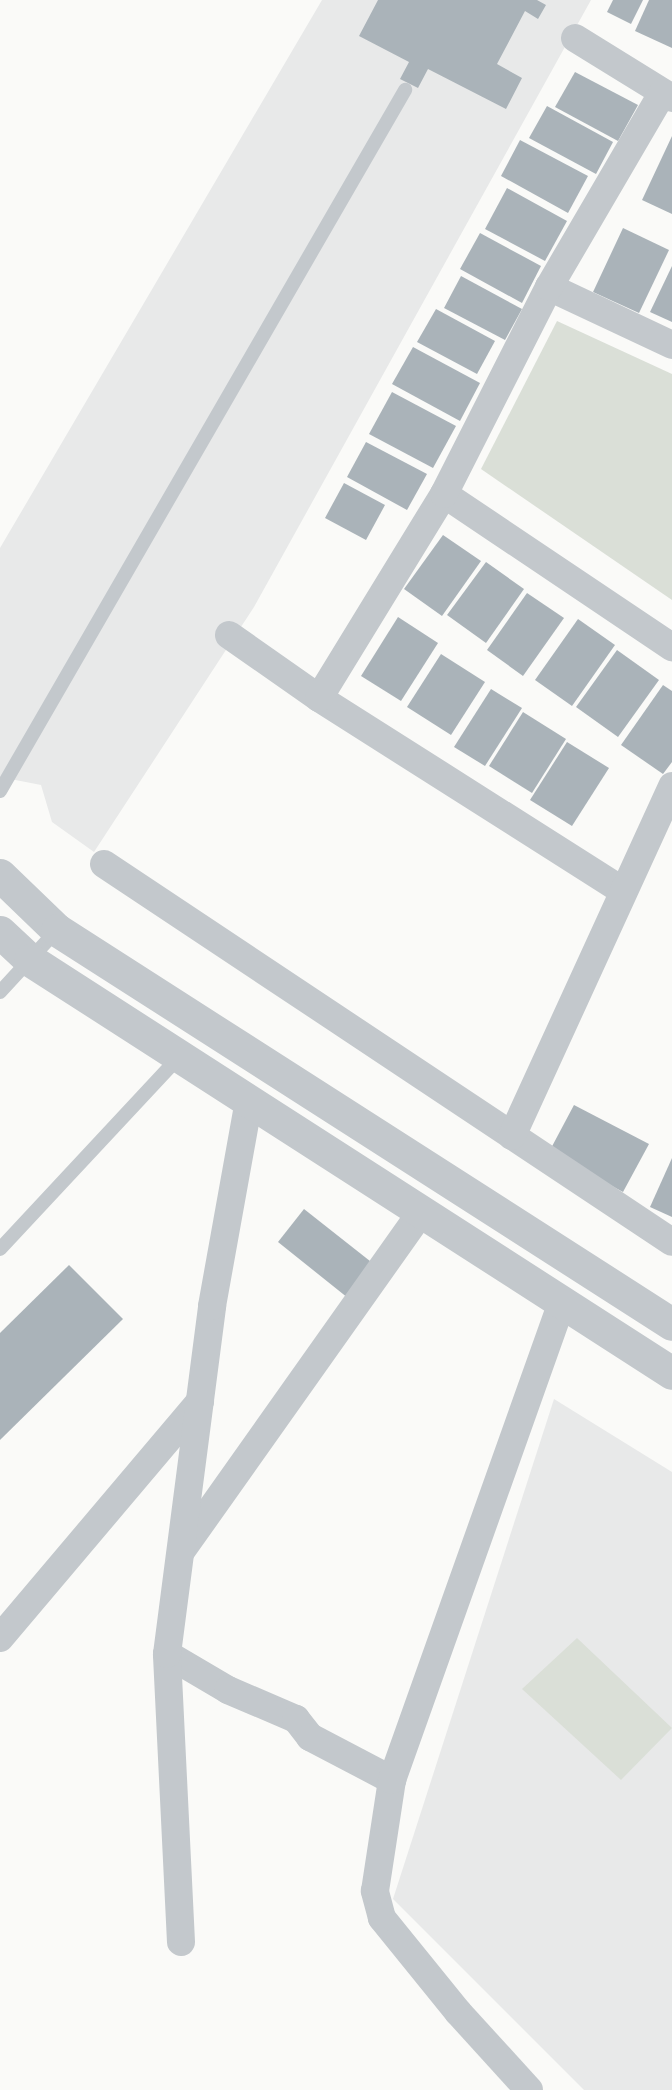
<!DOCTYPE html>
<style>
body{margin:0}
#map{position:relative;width:672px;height:2090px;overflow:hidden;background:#fafaf8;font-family:"Noto Sans",sans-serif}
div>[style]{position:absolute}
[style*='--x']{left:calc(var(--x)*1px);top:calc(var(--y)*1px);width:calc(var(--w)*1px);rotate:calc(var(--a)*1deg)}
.built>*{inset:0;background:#e8e9e9}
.green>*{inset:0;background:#dadfd7}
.building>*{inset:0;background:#aab3b9}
.service>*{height:14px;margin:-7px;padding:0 7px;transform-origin:7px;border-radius:7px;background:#c3c8cc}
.minor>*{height:28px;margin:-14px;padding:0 14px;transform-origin:14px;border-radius:14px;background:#c3c8cc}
.tertiary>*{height:33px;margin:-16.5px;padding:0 16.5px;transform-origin:16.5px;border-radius:16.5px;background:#c3c8cc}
span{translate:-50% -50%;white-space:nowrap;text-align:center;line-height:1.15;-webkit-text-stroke:6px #fff;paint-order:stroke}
</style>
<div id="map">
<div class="built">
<i style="clip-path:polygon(322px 0,591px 0,254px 607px,94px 852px,52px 822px,41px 785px,0 777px,0 548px)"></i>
<i style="clip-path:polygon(554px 1399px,672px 1472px,672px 2090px,584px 2090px,393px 1899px)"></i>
</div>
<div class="green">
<i style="clip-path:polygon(557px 321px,672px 374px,672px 600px,481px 469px)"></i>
<i style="clip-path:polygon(577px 1638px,672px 1728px,621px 1780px,522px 1689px)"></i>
</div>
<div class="building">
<i style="clip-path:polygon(378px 0,537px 0,546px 5px,538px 19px,525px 11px,497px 64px,522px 78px,506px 109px,428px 69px,418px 88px,400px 79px,409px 62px,359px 36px)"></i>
<i style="clip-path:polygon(613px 0,643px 0,631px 24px,607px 12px)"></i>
<i style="clip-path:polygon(649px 0,672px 0,672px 48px,635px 31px)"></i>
<i style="clip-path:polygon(575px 72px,638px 105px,618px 141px,555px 107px)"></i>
<i style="clip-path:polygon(547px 106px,613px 142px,596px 174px,529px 138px)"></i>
<i style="clip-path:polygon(672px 136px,672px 214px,642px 200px)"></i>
<i style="clip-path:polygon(520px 140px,588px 176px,568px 213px,501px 176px)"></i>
<i style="clip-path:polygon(507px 188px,567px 221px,545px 261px,485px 229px)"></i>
<i style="clip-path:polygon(623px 228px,669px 250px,639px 313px,593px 292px)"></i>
<i style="clip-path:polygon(480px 233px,541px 266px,522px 303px,460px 269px)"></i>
<i style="clip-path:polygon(672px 266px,672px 322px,650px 312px)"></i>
<i style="clip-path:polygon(461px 276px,522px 309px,505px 340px,444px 308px)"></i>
<i style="clip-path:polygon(436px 309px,495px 341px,477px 374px,417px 342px)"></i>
<i style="clip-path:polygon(413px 347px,480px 383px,460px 421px,392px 384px)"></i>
<i style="clip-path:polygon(392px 392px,456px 426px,433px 468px,369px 434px)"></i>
<i style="clip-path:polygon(366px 442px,427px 474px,407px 510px,347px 477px)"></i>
<i style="clip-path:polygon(344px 483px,385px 505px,366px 540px,325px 518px)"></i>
<i style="clip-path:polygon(443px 535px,481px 561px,442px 616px,404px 589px)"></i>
<i style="clip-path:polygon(486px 562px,524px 589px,486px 643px,447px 615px)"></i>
<i style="clip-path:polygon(527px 593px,564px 618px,523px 676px,487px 650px)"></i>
<i style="clip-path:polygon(398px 617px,438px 643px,401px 701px,361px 676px)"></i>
<i style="clip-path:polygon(578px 619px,615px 645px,572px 706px,535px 680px)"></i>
<i style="clip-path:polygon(617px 650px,659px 680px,618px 737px,576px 707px)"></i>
<i style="clip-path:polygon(441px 654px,485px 682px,451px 735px,407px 707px)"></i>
<i style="clip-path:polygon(663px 685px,672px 691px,672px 762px,663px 774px,621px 745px)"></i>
<i style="clip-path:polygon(491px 689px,522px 708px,485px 766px,454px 747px)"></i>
<i style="clip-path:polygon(523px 712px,566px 739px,532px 793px,489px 766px)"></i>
<i style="clip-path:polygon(567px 742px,609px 768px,572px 826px,530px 800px)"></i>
<i style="clip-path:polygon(574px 1105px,649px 1144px,623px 1192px,549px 1152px)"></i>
<i style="clip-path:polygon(672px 1158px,672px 1217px,650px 1207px)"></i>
<i style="clip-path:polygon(304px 1209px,375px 1265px,348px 1298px,278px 1242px)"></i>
<i style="clip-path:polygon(69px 1265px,123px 1319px,0 1440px,0 1333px)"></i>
</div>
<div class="service">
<i style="--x:0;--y:791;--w:810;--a:-59.98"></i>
<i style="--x:0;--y:992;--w:84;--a:-47.4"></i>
<i style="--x:0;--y:1249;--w:262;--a:-47"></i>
</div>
<div class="minor">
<i style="--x:575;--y:38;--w:114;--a:31.7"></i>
<i style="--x:549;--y:287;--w:136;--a:25.2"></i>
<i style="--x:444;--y:494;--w:275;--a:33.9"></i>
<i style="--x:229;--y:635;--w:110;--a:35"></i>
<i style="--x:319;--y:698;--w:358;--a:32.4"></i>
<i style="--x:319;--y:698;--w:239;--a:-58.5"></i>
<i style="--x:444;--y:494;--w:232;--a:-63.1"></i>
<i style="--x:549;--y:287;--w:224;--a:-59.7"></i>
<i style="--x:104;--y:864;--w:682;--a:33.64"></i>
<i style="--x:512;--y:1136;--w:385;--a:-65.4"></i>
<i style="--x:182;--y:1550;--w:414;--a:-54.7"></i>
<i style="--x:0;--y:1638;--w:310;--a:-49.8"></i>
<i style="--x:167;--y:1654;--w:71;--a:30.5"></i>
<i style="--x:228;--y:1690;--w:74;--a:23.1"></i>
<i style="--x:296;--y:1719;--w:23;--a:52"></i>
<i style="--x:310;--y:1737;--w:93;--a:27.7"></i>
<i style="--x:181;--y:1942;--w:288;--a:-92.8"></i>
<i style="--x:167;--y:1654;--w:351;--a:-82.6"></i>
<i style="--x:212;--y:1306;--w:208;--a:-79.8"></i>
<i style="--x:529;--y:2090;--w:105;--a:-132.3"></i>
<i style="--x:458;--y:2012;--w:121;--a:-129"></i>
<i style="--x:382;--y:1918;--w:28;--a:-105"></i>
<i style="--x:375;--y:1891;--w:112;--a:-81.3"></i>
<i style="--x:392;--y:1780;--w:507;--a:-70.42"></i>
</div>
<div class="tertiary">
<i style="--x:0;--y:875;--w:79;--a:44"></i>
<i style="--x:57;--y:930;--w:730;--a:32.65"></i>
<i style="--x:0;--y:932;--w:41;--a:43"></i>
<i style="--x:30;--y:960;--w:763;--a:32.75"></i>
</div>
</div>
